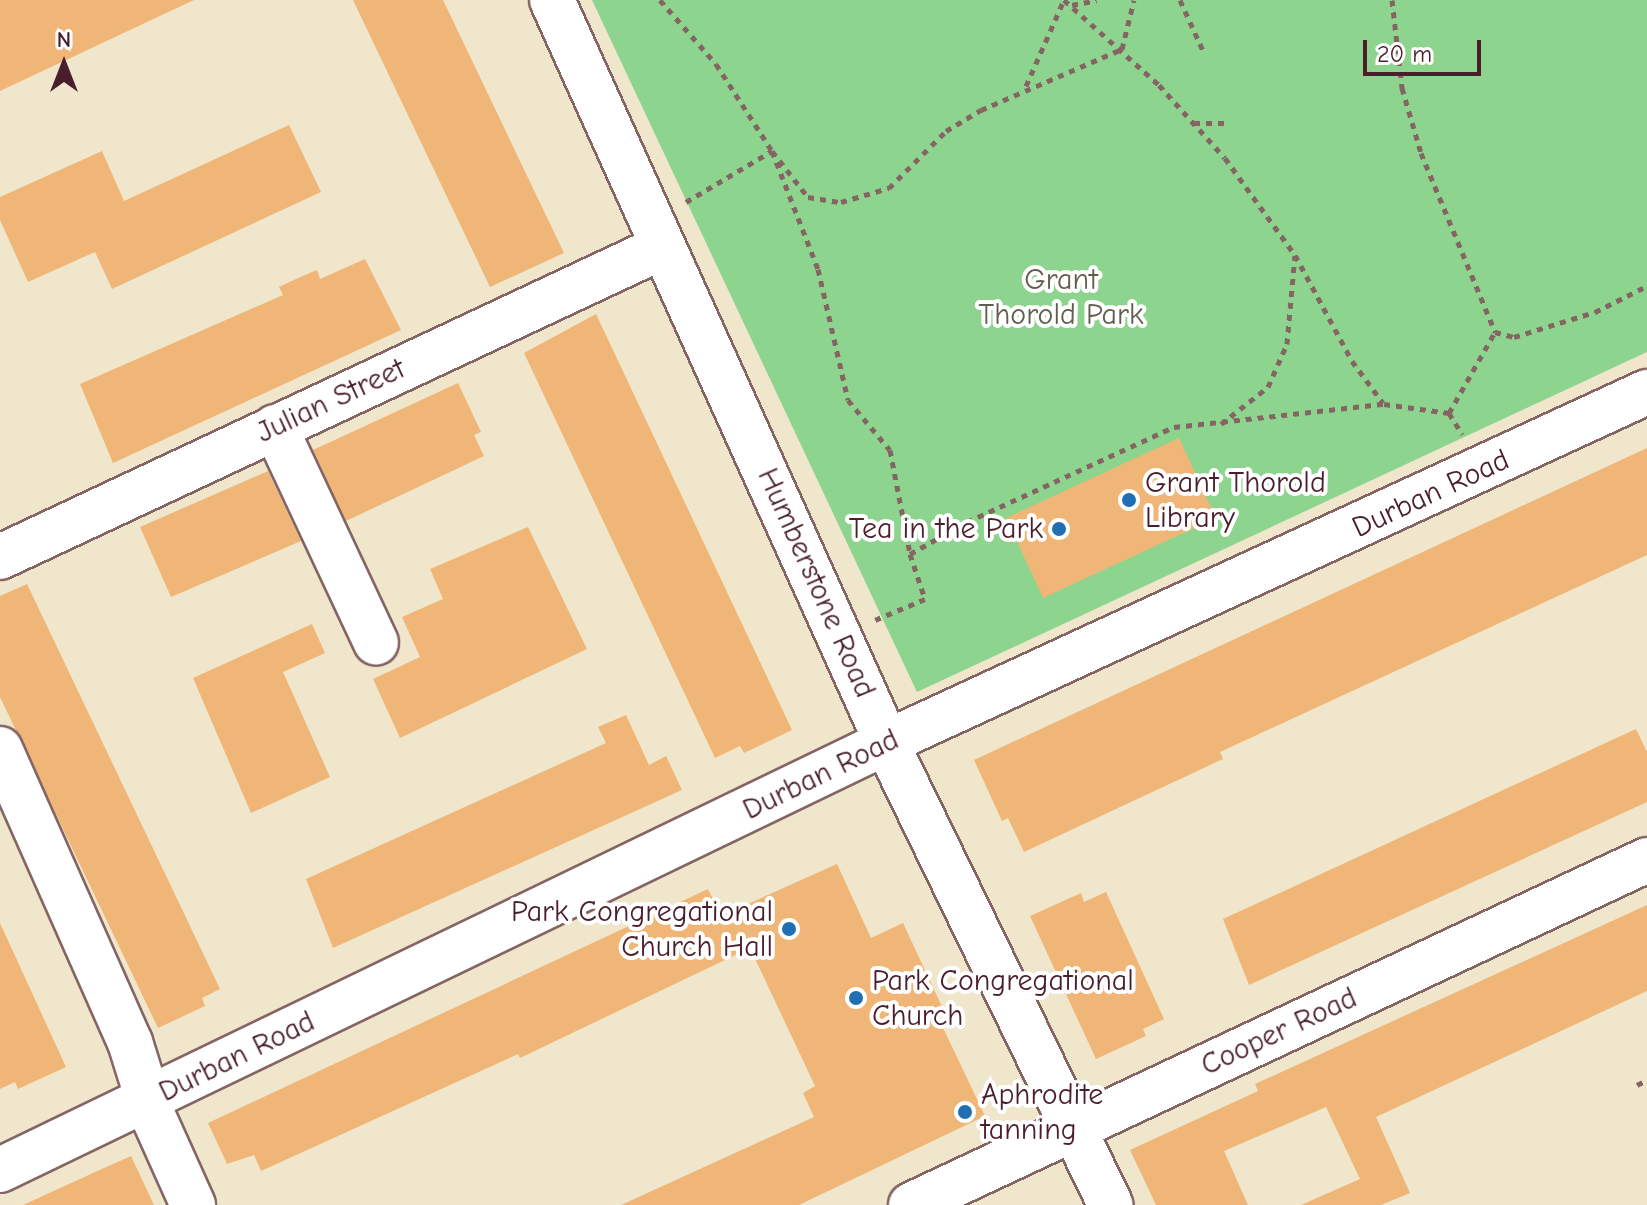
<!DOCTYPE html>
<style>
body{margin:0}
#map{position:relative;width:1647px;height:1205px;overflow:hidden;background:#f0e6cc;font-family:"Comic Neue",sans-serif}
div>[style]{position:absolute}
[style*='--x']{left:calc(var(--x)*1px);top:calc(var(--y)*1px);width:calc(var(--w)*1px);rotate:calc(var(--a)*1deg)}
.green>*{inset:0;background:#8dd48e}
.building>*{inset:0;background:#f0b677}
.path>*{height:5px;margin-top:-2.5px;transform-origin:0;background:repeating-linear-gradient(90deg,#846563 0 6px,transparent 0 12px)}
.roads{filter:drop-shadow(2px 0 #846563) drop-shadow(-2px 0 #846563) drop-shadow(0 2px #846563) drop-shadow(0 -2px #846563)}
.minor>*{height:44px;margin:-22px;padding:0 22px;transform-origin:22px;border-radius:22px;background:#fff}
.dots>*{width:22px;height:22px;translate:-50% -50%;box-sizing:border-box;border:4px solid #fff;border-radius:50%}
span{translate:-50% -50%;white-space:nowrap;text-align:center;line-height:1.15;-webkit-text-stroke:8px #fff;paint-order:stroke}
.park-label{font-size:30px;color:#615e4e}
.street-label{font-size:30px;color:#4a1f2b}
.poi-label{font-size:30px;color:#4a1f2b}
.left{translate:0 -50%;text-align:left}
.right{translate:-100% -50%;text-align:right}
.north{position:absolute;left:24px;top:24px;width:80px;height:80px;-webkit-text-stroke:6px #fff;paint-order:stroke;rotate:0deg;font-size:22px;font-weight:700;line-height:32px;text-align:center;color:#4a1f2b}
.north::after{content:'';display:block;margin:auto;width:28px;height:36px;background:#4a1f2b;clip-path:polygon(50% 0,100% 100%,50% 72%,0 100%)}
.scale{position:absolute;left:1363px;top:40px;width:118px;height:36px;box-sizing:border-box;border:4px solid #4a1f2b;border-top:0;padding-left:10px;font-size:24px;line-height:28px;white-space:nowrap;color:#4a1f2b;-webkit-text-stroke:6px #fff;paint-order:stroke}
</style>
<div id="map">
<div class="green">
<i style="clip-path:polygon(592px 0,1647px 0,1647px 352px,917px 692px)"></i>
</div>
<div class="building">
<i style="clip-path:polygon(0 0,194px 0,0 91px)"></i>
<i style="clip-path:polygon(353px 0,443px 0,564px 253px,490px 287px)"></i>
<i style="clip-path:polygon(289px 125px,321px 192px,112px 289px,95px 252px,28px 282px,0 220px,0 197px,102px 151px,124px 201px)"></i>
<i style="clip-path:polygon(365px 259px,401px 330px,113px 463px,80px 384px,283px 295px,279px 287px,298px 278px,317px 270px,320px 279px)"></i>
<i style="clip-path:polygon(596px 314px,792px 730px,744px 753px,740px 746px,715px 758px,524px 353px)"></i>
<i style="clip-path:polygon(458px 383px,481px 432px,474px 435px,484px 456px,346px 521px,313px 450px)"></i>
<i style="clip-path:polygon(1179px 438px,1216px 518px,1043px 598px,1006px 518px)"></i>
<i style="clip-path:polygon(1647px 448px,1647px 555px,1220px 752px,1223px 759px,1024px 852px,1008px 818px,1002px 821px,974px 760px)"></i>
<i style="clip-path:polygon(268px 471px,301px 541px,171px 597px,140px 527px)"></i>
<i style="clip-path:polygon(528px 527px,587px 649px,400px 738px,373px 679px,420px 657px,402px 617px,443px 599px,430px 569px)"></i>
<i style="clip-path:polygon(27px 584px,220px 989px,202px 998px,205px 1006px,158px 1028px,0 697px,0 596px)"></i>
<i style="clip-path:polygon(312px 624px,325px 653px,283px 672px,330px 777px,251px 813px,193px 678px)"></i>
<i style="clip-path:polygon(626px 715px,649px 765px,666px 756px,682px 790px,333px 948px,306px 879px,606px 743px,598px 727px)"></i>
<i style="clip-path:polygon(1636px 729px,1647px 752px,1647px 802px,1249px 985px,1223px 919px)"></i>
<i style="clip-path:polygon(837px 864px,871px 938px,903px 923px,944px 1011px,937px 1015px,985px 1116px,799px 1205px,621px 1205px,814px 1117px,803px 1093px,815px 1086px,750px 948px,520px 1058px,518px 1054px,261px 1171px,254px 1155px,227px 1164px,208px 1123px,708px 889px,721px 916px)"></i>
<i style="clip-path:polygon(1106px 892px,1164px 1019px,1143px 1029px,1146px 1036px,1096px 1059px,1030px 916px,1081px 893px,1084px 902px)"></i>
<i style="clip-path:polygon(1647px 905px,1647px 991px,1376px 1117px,1410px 1193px,1381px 1205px,1301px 1205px,1360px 1179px,1326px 1107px,1224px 1151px,1248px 1205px,1156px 1205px,1130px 1150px,1258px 1091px,1255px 1084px)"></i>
<i style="clip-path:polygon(0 923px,66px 1067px,18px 1089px,15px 1082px,0 1089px)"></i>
<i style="clip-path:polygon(131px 1156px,154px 1205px,23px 1205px,104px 1168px)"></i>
</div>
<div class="path">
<i style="--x:660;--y:0;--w:85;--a:48.8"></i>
<i style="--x:716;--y:64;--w:103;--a:57.2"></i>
<i style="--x:772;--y:151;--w:127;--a:68.7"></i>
<i style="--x:818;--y:269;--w:134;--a:77.1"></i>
<i style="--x:848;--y:400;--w:65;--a:50"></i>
<i style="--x:890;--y:450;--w:106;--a:79.1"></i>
<i style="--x:910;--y:554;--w:47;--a:71.6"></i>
<i style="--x:925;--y:599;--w:54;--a:157.2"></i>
<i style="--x:1064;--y:0;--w:127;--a:41.8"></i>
<i style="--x:1159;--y:85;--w:98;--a:47.9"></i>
<i style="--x:1225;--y:158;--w:120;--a:54.2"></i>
<i style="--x:1295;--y:255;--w:120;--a:61.7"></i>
<i style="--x:1352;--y:361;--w:52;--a:53.6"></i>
<i style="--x:1180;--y:0;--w:58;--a:65.6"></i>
<i style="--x:1392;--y:0;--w:89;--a:83.5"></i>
<i style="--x:1402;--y:88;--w:68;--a:73.7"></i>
<i style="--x:1421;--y:153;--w:194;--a:67.5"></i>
<i style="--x:1495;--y:332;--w:20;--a:15"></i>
<i style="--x:1514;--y:337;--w:85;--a:-17.2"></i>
<i style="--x:1595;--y:312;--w:58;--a:-26.6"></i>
<i style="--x:1072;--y:5;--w:25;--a:-11"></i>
<i style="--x:1026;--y:86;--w:94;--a:-66.2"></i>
<i style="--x:1194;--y:123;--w:30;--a:0"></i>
<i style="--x:686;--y:202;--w:100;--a:-30.7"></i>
<i style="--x:772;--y:151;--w:58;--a:52"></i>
<i style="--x:808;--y:197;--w:33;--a:9"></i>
<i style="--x:841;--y:202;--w:50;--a:-16.3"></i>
<i style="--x:889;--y:188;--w:81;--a:-45"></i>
<i style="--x:946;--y:131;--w:41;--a:-31"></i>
<i style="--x:981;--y:110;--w:154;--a:-23.4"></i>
<i style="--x:1122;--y:49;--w:50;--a:-76.2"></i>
<i style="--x:1449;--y:413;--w:93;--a:-60.4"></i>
<i style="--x:1221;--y:424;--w:60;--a:-38.2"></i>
<i style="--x:1268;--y:387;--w:47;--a:-66.2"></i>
<i style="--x:1287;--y:344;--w:89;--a:-84.9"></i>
<i style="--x:910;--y:554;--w:65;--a:-29.3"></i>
<i style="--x:967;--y:522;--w:228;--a:-24.7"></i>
<i style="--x:1174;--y:427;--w:211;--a:-6.3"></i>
<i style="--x:1384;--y:404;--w:66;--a:7.9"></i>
<i style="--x:1449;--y:413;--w:25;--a:58"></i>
<i style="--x:1637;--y:1085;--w:11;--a:-27"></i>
</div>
<div class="roads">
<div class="minor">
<i style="--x:552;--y:0;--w:839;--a:65.73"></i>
<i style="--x:897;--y:765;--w:489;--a:64.1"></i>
<i style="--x:275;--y:427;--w:238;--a:64.9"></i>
<i style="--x:0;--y:557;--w:731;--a:-25.09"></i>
<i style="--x:0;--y:749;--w:321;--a:66.1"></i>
<i style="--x:130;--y:1042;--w:77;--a:72.7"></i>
<i style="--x:153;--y:1116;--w:98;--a:65.8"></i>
<i style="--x:0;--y:1170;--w:985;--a:-25.76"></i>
<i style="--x:887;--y:742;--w:837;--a:-24.73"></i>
<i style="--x:911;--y:1205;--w:813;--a:-25.11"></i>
</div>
</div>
<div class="dots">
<i style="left:1129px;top:500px;background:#1f6fb2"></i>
<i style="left:1059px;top:529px;background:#1f6fb2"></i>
<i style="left:789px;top:929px;background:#1f6fb2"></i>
<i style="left:856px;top:998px;background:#1f6fb2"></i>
<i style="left:965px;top:1112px;background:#1f6fb2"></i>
</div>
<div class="park-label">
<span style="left:1061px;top:297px">Grant<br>Thorold Park</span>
</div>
<div class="street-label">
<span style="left:331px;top:401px;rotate:-25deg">Julian Street</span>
<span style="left:1431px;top:494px;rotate:-25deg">Durban Road</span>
<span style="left:816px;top:583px;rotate:66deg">Humberstone Road</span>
<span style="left:821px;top:775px;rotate:-26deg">Durban Road</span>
<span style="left:1279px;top:1032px;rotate:-25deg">Cooper Road</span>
<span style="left:237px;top:1057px;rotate:-26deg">Durban Road</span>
</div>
<div class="poi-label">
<span class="left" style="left:1145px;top:500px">Grant Thorold<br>Library</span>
<span class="right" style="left:1043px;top:529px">Tea in the Park</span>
<span class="right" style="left:773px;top:929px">Park Congregational<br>Church Hall</span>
<span class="left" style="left:872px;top:998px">Park Congregational<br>Church</span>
<span class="left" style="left:981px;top:1112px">Aphrodite<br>tanning</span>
</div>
<div class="north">N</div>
<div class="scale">20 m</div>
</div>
